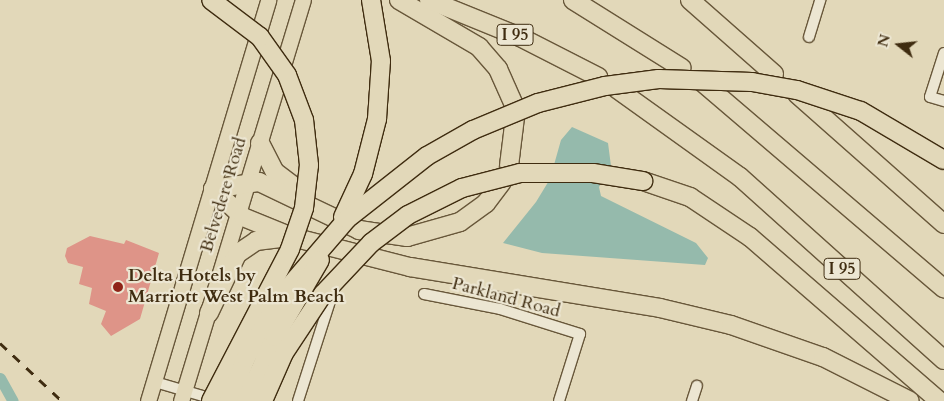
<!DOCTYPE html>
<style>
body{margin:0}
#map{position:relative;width:944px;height:401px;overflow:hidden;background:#e2d8b9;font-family:Cardo,serif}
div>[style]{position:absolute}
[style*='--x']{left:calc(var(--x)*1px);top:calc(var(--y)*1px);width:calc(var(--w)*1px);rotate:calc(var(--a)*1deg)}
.water>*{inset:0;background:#95baac}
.canal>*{height:11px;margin:-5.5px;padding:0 5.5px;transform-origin:5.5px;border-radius:5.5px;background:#95baac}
.building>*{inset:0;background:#de9488}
.roads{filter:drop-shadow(1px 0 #68573a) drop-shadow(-1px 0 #68573a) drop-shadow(0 1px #68573a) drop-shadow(0 -1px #68573a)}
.minor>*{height:10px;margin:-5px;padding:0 5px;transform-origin:5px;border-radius:5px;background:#ece6d2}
.primary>*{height:15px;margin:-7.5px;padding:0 7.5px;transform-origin:7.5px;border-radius:7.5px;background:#e2d8b9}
.motorway>*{height:18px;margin:-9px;padding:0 9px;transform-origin:9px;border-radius:9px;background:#e2d8b9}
.rail>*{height:3px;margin-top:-1.5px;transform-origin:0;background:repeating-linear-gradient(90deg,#3f2c10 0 9px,transparent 0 18px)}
.bridges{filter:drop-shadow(1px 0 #3f2c10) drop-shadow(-1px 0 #3f2c10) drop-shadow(0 1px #3f2c10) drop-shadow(0 -1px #3f2c10)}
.motorway-bridge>*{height:18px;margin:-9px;padding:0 9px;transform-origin:9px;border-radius:9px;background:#e2d8b9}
.dots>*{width:14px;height:14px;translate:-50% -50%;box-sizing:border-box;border:2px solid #ece6d2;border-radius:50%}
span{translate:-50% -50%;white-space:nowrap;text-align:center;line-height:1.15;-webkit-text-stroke:4.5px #ece6d2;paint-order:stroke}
.shield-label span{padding:1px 4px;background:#ece6d2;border:1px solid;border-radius:4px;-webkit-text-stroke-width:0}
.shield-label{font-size:16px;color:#3f2c10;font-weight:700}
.street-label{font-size:18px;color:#3f2c10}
.poi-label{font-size:18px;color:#3f2c10;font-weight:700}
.left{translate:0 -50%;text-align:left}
.north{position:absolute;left:874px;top:20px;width:50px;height:50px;-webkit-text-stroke:4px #ece6d2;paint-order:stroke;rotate:286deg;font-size:14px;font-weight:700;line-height:20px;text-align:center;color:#3f2c10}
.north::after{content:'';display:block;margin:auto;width:18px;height:22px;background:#3f2c10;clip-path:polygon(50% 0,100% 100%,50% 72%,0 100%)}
</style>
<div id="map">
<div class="water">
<i style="clip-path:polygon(572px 127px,608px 143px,611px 166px,599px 187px,601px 196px,696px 243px,708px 258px,705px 265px,542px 253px,503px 243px,536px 202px,550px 179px,561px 140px)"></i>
</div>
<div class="canal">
<i style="--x:0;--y:378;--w:26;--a:61"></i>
</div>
<div class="building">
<i style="clip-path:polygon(90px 236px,124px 244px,126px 240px,159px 253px,140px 319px,111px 336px,101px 324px,106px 311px,89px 304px,92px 288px,79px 284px,83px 267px,68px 263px,65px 256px,67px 248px)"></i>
</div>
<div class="roads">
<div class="minor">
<i style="--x:809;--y:37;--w:39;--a:-73"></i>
<i style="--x:944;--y:53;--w:46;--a:107.7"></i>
<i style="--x:930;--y:97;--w:15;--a:16"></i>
<i style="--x:424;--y:294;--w:77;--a:11.2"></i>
<i style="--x:500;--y:309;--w:84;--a:17.4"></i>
<i style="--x:580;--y:334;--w:70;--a:107.4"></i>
<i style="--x:155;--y:382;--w:64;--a:16.4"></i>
<i style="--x:298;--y:401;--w:121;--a:-72.2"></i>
<i style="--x:692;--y:401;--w:16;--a:-72"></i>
</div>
<div class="primary">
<i style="--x:148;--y:401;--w:419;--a:-73.3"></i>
<i style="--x:181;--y:401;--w:419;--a:-73.1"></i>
</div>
<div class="motorway">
<i style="--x:399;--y:0;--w:93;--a:30.4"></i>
<i style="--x:479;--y:47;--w:29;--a:49"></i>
<i style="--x:498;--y:69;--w:36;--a:66"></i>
<i style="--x:429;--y:0;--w:98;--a:22.1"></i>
<i style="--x:520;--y:37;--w:88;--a:27.1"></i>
<i style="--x:573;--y:0;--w:128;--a:32"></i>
<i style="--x:690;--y:0;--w:112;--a:41.4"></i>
<i style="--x:702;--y:82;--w:318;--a:40.5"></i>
<i style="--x:617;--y:89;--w:151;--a:35.6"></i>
<i style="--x:740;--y:177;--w:274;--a:41.9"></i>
<i style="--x:797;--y:94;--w:196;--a:41.5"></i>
<i style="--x:260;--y:143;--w:33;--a:63"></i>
<i style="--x:275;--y:172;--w:31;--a:37"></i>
<i style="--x:509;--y:166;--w:49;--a:-83"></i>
<i style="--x:643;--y:181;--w:50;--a:18.8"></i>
<i style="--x:690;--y:197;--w:72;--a:33.7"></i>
<i style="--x:750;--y:237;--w:250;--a:40.9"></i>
<i style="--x:213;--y:189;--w:41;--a:43"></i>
<i style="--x:243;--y:217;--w:53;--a:22.2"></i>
<i style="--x:292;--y:237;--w:122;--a:14.3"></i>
<i style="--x:410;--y:267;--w:253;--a:9.3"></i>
<i style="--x:660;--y:308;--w:73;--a:13.5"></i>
<i style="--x:731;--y:325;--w:97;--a:19.2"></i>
<i style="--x:823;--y:357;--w:97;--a:26.8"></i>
<i style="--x:213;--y:189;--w:47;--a:-8.7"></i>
<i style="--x:259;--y:182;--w:111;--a:25.6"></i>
<i style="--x:359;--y:230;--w:49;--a:8.3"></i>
<i style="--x:407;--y:237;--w:55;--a:-15.8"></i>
<i style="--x:460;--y:222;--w:32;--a:-36"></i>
<i style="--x:486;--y:203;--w:26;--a:-53"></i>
<i style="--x:209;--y:313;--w:65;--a:-64.6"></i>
<i style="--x:237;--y:254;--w:23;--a:-34"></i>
<i style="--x:256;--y:241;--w:31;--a:-7"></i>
</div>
</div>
<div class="rail">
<i style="--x:0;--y:343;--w:85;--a:43.1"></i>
</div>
<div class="bridges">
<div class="motorway-bridge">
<i style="--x:343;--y:217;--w:47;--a:-65.1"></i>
<i style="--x:363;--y:174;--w:57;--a:-75.7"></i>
<i style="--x:377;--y:119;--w:58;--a:-86.1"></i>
<i style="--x:381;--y:61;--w:62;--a:-99.3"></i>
<i style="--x:211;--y:401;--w:171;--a:-62.5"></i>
<i style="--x:290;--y:249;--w:43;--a:-71.1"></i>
<i style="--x:304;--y:208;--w:43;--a:-83.4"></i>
<i style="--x:309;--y:165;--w:45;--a:-96.3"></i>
<i style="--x:304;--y:120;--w:48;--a:-110.7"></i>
<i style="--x:287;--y:75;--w:47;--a:-125.4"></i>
<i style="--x:260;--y:37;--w:61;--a:-142.9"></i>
<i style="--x:229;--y:401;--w:46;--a:-68.4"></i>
<i style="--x:246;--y:358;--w:71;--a:-60.6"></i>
<i style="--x:281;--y:296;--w:101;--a:-49.4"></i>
<i style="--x:347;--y:219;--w:102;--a:-38.2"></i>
<i style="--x:427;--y:156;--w:53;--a:-29.5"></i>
<i style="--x:473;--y:130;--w:70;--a:-22.6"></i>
<i style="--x:538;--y:103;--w:69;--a:-14.2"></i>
<i style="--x:605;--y:86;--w:54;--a:-7.4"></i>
<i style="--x:659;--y:79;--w:93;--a:1.8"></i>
<i style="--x:752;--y:82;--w:46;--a:10.1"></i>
<i style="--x:797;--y:90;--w:67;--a:18.2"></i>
<i style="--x:861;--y:111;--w:96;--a:30.6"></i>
<i style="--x:246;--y:401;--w:70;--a:-65.6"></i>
<i style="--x:275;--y:337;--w:89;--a:-59.7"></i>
<i style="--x:263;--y:401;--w:52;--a:-66.4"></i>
<i style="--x:284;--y:353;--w:71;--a:-56.5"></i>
<i style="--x:323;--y:294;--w:70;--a:-46.7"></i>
<i style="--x:371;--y:243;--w:46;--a:-37.1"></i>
<i style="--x:408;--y:215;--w:60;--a:-26.6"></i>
<i style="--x:462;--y:188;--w:60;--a:-14.5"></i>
<i style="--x:520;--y:173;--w:73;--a:0"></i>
<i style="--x:593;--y:173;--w:51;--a:9.1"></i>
</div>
</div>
<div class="dots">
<i style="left:118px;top:287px;background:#8f2418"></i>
</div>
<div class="shield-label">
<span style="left:515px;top:35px">I 95</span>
<span style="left:842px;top:269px">I 95</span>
</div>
<div class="street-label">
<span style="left:224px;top:195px;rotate:-73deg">Belvedere Road</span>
<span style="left:506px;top:298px;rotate:15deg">Parkland Road</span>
</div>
<div class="poi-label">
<span class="left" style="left:128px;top:287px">Delta Hotels by<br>Marriott West Palm Beach</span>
</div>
<div class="north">N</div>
</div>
